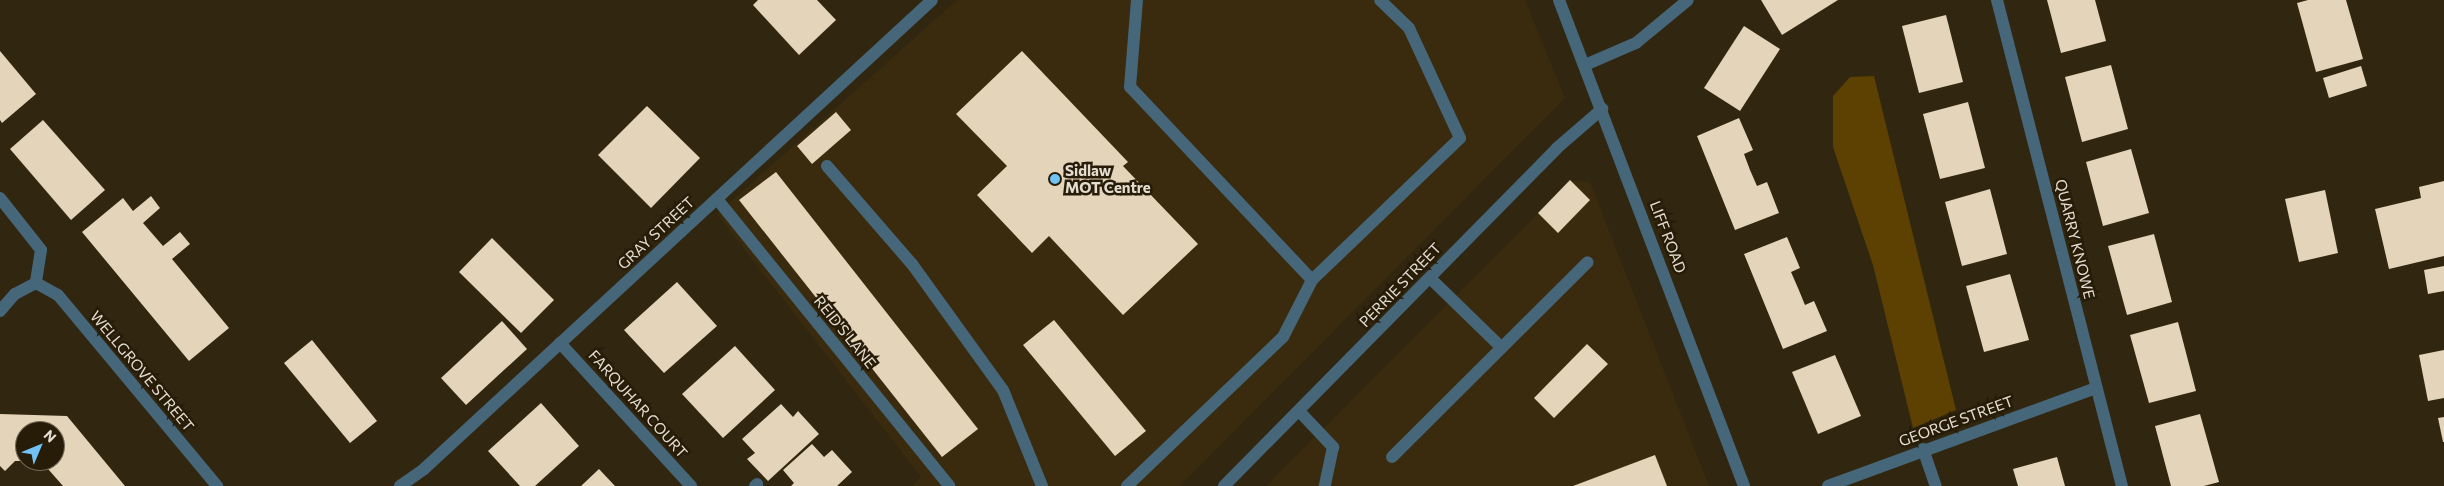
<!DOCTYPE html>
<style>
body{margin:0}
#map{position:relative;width:2444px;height:486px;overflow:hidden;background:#312610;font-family:Commissioner,sans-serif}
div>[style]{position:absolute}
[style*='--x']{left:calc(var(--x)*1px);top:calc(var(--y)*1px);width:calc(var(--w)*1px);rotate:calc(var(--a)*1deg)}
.built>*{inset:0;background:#3a2b0e}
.green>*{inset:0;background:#5d4102}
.building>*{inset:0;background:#e3d4ba}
.service>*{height:12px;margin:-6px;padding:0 6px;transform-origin:6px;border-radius:6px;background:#46667a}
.minor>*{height:12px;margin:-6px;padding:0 6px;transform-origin:6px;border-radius:6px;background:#46667a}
.tertiary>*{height:12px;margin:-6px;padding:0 6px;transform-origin:6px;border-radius:6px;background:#46667a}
.dots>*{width:14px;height:14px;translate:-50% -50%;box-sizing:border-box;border:2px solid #271c07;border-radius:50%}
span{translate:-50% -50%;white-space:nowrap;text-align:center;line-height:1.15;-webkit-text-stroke:5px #271c07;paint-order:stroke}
.poi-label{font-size:15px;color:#e5ddd1;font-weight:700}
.left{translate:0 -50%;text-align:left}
.street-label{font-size:15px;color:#e5ddd1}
.north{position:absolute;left:15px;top:421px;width:50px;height:50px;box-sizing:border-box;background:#271c07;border:1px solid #736958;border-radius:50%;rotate:45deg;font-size:14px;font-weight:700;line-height:20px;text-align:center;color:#e5ddd1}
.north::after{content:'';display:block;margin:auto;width:18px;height:22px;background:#70c1f4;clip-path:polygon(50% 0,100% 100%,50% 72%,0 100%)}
</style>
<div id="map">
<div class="built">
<i style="clip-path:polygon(957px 0,1525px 0,1565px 98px,1180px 486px,912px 486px,921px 477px,717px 214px)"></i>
<i style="clip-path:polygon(1570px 181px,1590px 182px,1709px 486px,1266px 486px)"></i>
</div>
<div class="green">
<i style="clip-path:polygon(1874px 76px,1956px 410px,1913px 428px,1873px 265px,1833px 147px,1833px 96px,1850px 77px)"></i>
</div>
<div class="building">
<i style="clip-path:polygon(758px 0,817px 0,836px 20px,799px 55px,753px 5px)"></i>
<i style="clip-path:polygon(1761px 0,1838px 0,1782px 35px)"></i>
<i style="clip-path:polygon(2047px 0,2095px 0,2106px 41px,2061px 53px)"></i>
<i style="clip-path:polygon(2308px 0,2346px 0,2363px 59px,2316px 72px,2297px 3px)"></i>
<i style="clip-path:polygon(1946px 15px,1963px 82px,1919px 93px,1902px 26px)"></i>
<i style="clip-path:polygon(1744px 26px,1780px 49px,1740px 111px,1704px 88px)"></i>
<i style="clip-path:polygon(0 51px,36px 94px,2px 123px,0 120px)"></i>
<i style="clip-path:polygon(1022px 51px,1128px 162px,1123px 166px,1198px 244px,1123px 315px,1049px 236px,1032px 253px,977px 195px,1007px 166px,956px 114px)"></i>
<i style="clip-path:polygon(2111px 65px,2128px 129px,2082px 142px,2065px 77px)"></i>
<i style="clip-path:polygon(2361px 66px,2367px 86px,2329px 98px,2323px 78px)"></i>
<i style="clip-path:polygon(1968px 102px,1985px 168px,1940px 179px,1923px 114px)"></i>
<i style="clip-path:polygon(647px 106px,700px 158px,651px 208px,598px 155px)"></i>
<i style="clip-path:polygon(836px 112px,851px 130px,812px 164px,797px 146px)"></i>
<i style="clip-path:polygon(1739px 118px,1753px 150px,1744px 154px,1750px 170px,1757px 186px,1767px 182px,1779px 213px,1735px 230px,1697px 136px)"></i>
<i style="clip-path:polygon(43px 120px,105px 190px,71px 220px,10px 149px)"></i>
<i style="clip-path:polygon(2131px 149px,2149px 213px,2103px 226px,2086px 162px)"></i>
<i style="clip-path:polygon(776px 172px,978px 429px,942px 457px,739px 200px)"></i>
<i style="clip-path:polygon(1570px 180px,1590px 200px,1558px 233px,1538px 213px)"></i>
<i style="clip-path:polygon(2444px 181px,2444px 256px,2389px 269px,2375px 209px,2421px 198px,2419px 187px)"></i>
<i style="clip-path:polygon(1990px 189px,2007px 254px,1962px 266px,1945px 202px)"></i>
<i style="clip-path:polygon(2325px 190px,2338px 253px,2299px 262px,2285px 199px)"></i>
<i style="clip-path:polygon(151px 196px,160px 208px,143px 223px,163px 246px,180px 232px,190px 244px,172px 259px,229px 328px,189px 361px,82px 232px,123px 198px,133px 211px)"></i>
<i style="clip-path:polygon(2154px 234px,2172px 302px,2127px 315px,2108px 246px)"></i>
<i style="clip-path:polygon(1787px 237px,1800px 268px,1791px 272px,1798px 288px,1805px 305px,1814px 301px,1827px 331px,1783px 349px,1744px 254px)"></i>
<i style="clip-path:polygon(492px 238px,554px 300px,521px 333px,459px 272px)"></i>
<i style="clip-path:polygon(2444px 266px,2444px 291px,2428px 294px,2424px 270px)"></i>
<i style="clip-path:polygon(2010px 274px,2029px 340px,1984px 352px,1966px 286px)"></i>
<i style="clip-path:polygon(677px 282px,717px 326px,664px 373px,624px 330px)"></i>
<i style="clip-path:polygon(1054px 320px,1146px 431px,1115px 456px,1023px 345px)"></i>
<i style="clip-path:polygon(502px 321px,527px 349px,466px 405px,441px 378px)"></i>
<i style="clip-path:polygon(2178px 322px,2196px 391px,2149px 403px,2130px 335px)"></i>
<i style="clip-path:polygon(312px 340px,377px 421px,350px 443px,284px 363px)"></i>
<i style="clip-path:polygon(1587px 344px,1608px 364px,1554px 418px,1534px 398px)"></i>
<i style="clip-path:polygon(735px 346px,775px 390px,723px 438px,682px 394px)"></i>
<i style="clip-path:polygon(2444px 350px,2444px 398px,2428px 401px,2419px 355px)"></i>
<i style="clip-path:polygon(1835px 355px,1861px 416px,1818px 434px,1792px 372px)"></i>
<i style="clip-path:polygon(541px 403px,579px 446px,535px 486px,520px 486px,488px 451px)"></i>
<i style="clip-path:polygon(781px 404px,793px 417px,798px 411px,819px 434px,768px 481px,747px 459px,755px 453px,742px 439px)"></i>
<i style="clip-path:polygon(0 414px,67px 416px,125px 486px,63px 486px,41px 461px,55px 461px,55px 431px,25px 431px,25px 461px,15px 461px,5px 471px,0 466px)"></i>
<i style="clip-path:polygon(2200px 414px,2219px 482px,2204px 486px,2171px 486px,2155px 426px)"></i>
<i style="clip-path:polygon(2444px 417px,2444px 442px,2443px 442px,2438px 418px)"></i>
<i style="clip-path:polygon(812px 444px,824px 457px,832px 450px,852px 472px,837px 486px,791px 486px,794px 483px,783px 470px)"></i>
<i style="clip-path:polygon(1655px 455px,1667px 486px,1573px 486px)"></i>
<i style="clip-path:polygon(2057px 457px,2065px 486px,2018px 486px,2013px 469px)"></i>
<i style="clip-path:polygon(599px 469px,615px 486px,581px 486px)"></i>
</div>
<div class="service">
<i style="--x:827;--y:166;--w:130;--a:49.1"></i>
<i style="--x:912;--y:264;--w:155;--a:54.2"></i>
<i style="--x:1003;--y:390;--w:104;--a:67.9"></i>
<i style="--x:0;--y:198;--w:66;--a:51.7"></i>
<i style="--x:41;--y:250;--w:33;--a:99"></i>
<i style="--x:717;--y:199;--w:369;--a:51"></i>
<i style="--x:1430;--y:278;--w:100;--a:44.2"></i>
<i style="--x:1312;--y:280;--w:205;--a:-43.8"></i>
<i style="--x:1460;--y:138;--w:121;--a:-114.9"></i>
<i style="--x:1409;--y:28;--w:40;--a:-136"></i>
<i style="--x:1299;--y:411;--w:50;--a:46.6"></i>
<i style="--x:1333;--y:447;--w:40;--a:102"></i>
<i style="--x:1923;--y:449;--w:39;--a:71"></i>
<i style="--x:1392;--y:457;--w:276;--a:-44.9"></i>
<i style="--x:1127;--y:486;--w:216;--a:-43.7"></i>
<i style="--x:1283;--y:337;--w:64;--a:-63"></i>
<i style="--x:1312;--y:280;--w:265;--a:-133.3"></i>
<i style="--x:1130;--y:87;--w:87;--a:-85.4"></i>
</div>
<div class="minor">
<i style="--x:1997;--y:0;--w:502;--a:75.58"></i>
<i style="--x:1585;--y:65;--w:56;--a:-23.3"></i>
<i style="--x:1636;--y:43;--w:67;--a:-39.6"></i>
<i style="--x:0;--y:311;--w:23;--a:-49"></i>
<i style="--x:15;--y:294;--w:24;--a:-28"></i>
<i style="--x:36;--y:283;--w:25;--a:29"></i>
<i style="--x:58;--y:295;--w:249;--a:50.2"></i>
<i style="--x:560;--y:343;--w:194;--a:47.5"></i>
<i style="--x:400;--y:486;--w:29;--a:-35"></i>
<i style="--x:424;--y:469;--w:691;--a:-42.71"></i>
<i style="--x:755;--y:486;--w:3;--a:-45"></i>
<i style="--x:1224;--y:486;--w:474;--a:-45.4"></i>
<i style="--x:1557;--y:148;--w:60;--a:-40.9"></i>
<i style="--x:1828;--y:486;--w:285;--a:-20.1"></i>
</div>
<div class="tertiary">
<i style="--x:1559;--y:0;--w:520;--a:69.16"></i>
</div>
<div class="dots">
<i style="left:1055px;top:179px;background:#70c1f4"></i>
</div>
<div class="poi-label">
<span class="left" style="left:1065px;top:179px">Sidlaw<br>MOT Centre</span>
</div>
<div class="street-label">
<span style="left:656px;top:233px;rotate:-43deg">GRAY STREET</span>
<span style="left:1668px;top:237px;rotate:69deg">LIFF ROAD</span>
<span style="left:2075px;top:239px;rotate:76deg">QUARRY KNOWE</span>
<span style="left:1400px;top:285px;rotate:-46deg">PERRIE STREET</span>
<span style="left:845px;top:332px;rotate:51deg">REID'S LANE</span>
<span style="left:142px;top:371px;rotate:50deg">WELLGROVE STREET</span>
<span style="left:638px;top:404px;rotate:48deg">FARQUHAR COURT</span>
<span style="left:1956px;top:421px;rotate:-20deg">GEORGE STREET</span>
</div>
<div class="north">N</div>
</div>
